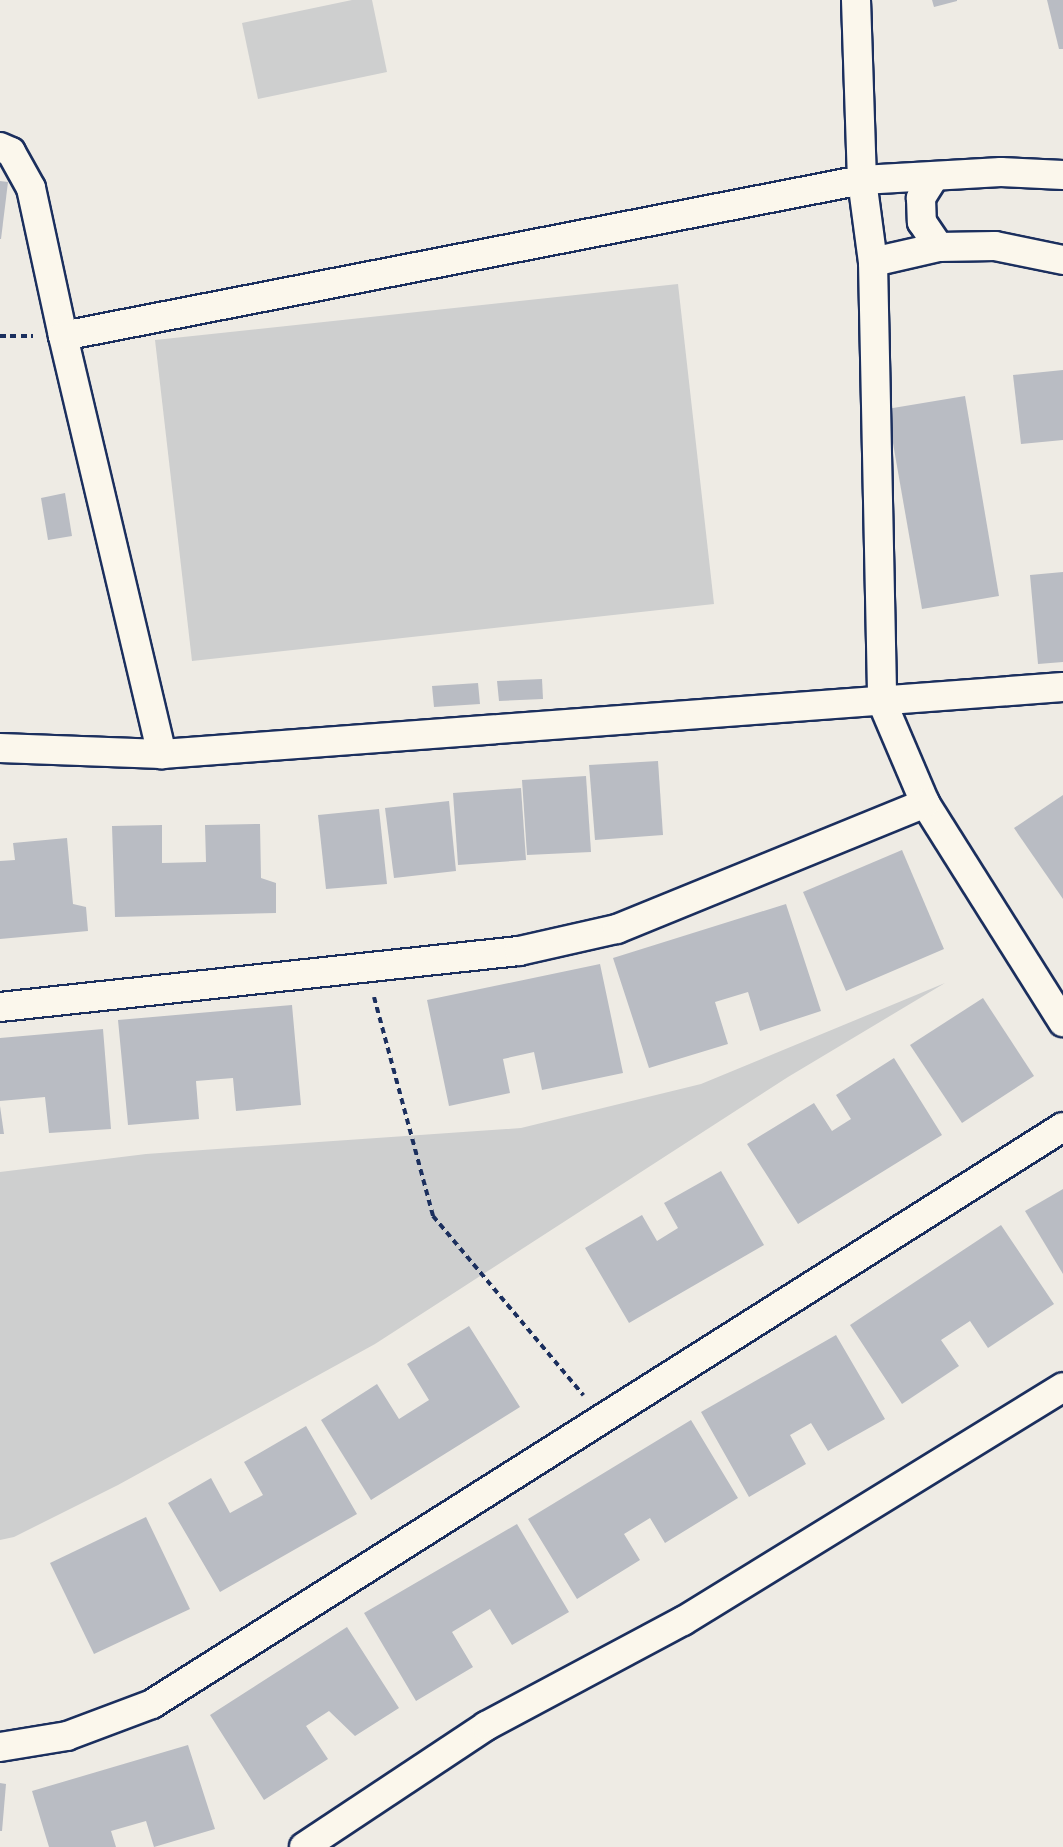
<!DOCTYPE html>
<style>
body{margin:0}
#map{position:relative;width:1063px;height:1847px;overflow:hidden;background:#eeebe4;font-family:Kalam,sans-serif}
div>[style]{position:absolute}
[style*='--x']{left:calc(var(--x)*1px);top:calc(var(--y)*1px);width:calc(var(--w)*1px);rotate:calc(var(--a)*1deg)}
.green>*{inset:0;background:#cecfcf}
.building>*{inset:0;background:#b9bcc3}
.path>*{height:4px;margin-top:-2px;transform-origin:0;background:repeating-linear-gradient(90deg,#1b2f5e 0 6px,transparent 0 10.5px)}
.roads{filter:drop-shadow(2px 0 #1b2f5e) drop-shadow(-2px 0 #1b2f5e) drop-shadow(0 2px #1b2f5e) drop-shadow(0 -2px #1b2f5e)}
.street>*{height:28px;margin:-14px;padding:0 14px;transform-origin:14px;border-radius:14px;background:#fbf7ec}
span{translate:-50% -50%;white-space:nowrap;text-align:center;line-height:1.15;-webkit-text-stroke:4.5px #fbf7ec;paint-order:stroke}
</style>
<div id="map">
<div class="green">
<i style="clip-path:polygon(352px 0,372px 0,387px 72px,258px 99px,242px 23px)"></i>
<i style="clip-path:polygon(678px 284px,714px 604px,192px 661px,155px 340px)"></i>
<i style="clip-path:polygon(945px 983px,788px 1077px,375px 1344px,118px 1485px,14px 1537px,0 1540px,0 1172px,146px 1154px,521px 1128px,701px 1084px)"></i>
</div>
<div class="building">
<i style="clip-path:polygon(932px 0,957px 0,957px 1px,934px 7px)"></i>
<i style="clip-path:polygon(1047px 0,1063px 0,1063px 49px,1059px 49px)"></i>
<i style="clip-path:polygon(0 181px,8px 182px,1px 239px,0 239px)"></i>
<i style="clip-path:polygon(1063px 370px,1063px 440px,1021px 444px,1013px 375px)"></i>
<i style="clip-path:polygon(965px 396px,999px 596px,922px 609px,887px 409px)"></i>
<i style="clip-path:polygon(65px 493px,72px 536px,48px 540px,41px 498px)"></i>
<i style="clip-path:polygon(1063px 572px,1063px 662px,1038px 664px,1030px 575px)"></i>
<i style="clip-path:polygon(542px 679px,543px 699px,499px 701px,497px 681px)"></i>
<i style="clip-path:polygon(478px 683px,480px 704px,434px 707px,432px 686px)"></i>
<i style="clip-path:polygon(658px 761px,663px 835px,595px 840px,589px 765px)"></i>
<i style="clip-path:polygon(586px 776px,591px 852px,527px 855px,522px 780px)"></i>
<i style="clip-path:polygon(521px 788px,526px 860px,458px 865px,453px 793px)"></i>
<i style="clip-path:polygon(1063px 795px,1063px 899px,1014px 828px)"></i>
<i style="clip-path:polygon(449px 801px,456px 871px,394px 878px,385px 808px)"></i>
<i style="clip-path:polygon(379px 809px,387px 884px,326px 889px,318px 815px)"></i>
<i style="clip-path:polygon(260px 824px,261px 878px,276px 883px,276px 913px,115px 917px,112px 826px,162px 825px,162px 863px,206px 862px,205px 825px)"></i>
<i style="clip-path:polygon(67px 838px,73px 904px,86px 907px,88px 931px,0 939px,0 861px,15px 860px,13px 843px)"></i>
<i style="clip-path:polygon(902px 850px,944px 949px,846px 991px,803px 892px)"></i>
<i style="clip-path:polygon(786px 904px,821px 1011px,760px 1031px,748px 992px,715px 1002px,728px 1044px,649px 1068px,613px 958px)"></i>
<i style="clip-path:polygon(600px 964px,623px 1073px,542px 1090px,534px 1052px,503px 1059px,510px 1093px,449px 1106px,427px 1000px)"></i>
<i style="clip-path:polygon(983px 998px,1034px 1076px,962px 1123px,910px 1045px)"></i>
<i style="clip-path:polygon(292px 1005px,301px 1105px,236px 1111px,233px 1078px,196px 1081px,199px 1119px,128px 1125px,118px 1020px)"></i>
<i style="clip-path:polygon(103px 1029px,111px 1129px,49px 1133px,45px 1097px,0 1101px,0 1038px)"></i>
<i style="clip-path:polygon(894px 1058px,942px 1135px,798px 1224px,747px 1144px,814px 1103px,832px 1131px,851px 1119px,836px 1095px)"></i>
<i style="clip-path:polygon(0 1106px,4px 1134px,0 1134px)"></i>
<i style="clip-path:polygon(721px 1171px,764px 1245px,629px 1323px,585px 1248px,642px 1215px,657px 1241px,678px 1228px,664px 1203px)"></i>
<i style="clip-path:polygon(1063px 1189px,1063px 1274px,1025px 1211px)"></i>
<i style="clip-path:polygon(1001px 1225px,1054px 1304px,988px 1348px,970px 1321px,941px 1340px,959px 1366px,902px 1404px,850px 1325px)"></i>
<i style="clip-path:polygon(469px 1326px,520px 1407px,371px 1500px,321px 1420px,377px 1384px,399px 1419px,429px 1400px,407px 1364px)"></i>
<i style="clip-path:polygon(836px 1335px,885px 1419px,828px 1451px,811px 1423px,790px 1435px,806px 1464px,749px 1497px,701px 1412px)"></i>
<i style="clip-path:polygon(691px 1420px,738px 1498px,665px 1543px,650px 1518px,624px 1534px,640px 1560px,577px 1599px,528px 1519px)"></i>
<i style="clip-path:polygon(306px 1426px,357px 1514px,220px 1592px,168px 1503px,211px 1478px,230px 1513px,263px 1495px,244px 1462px)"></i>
<i style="clip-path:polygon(146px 1517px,190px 1609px,94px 1654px,50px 1563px)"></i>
<i style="clip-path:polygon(517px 1524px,569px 1612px,512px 1645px,490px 1609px,452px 1632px,473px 1667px,416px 1701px,364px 1613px)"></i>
<i style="clip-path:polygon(347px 1627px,399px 1708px,355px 1736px,329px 1711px,306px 1726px,328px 1759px,264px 1800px,210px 1715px)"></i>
<i style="clip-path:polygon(188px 1745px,215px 1829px,154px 1847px,146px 1821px,111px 1831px,116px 1847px,49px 1847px,32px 1791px)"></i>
<i style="clip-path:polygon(0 1783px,6px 1784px,2px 1831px,0 1831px)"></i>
</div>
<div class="path">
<i style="--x:0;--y:336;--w:33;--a:0"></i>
<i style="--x:374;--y:997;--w:227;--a:74.9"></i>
<i style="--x:433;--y:1216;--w:234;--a:50"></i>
</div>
<div class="roads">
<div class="street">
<i style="--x:856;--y:0;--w:180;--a:88.1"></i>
<i style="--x:862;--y:180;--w:83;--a:82.4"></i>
<i style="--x:873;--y:262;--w:440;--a:88.8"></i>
<i style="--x:882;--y:702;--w:110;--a:66.9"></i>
<i style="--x:925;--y:803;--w:259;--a:57.8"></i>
<i style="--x:0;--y:147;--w:12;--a:24"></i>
<i style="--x:11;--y:152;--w:41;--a:60.9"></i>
<i style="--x:31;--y:188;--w:151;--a:77.8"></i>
<i style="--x:63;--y:336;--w:430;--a:76.7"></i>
<i style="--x:934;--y:177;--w:25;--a:122"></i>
<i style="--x:921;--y:198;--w:24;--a:88"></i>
<i style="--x:922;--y:222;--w:30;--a:56"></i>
<i style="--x:873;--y:262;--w:68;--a:-12.8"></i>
<i style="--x:939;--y:247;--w:56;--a:-1"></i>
<i style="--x:995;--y:246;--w:69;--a:11.6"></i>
<i style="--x:63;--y:336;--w:814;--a:-11.05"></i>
<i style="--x:862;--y:180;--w:139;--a:-3.3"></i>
<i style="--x:1001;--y:172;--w:62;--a:2.8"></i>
<i style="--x:0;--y:748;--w:162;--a:2.1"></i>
<i style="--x:162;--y:754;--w:903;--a:-4.25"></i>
<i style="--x:0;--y:1007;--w:522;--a:-6.16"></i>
<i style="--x:519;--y:951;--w:100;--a:-12.7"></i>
<i style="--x:617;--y:929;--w:333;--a:-22.2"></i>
<i style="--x:0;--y:1747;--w:68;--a:-9.3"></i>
<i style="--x:67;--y:1736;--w:91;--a:-20.6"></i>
<i style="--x:152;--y:1704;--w:1078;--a:-32.35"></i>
<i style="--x:304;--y:1847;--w:219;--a:-33.6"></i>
<i style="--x:486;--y:1726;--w:223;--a:-28.1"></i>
<i style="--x:683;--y:1621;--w:446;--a:-31.6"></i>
</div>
</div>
</div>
